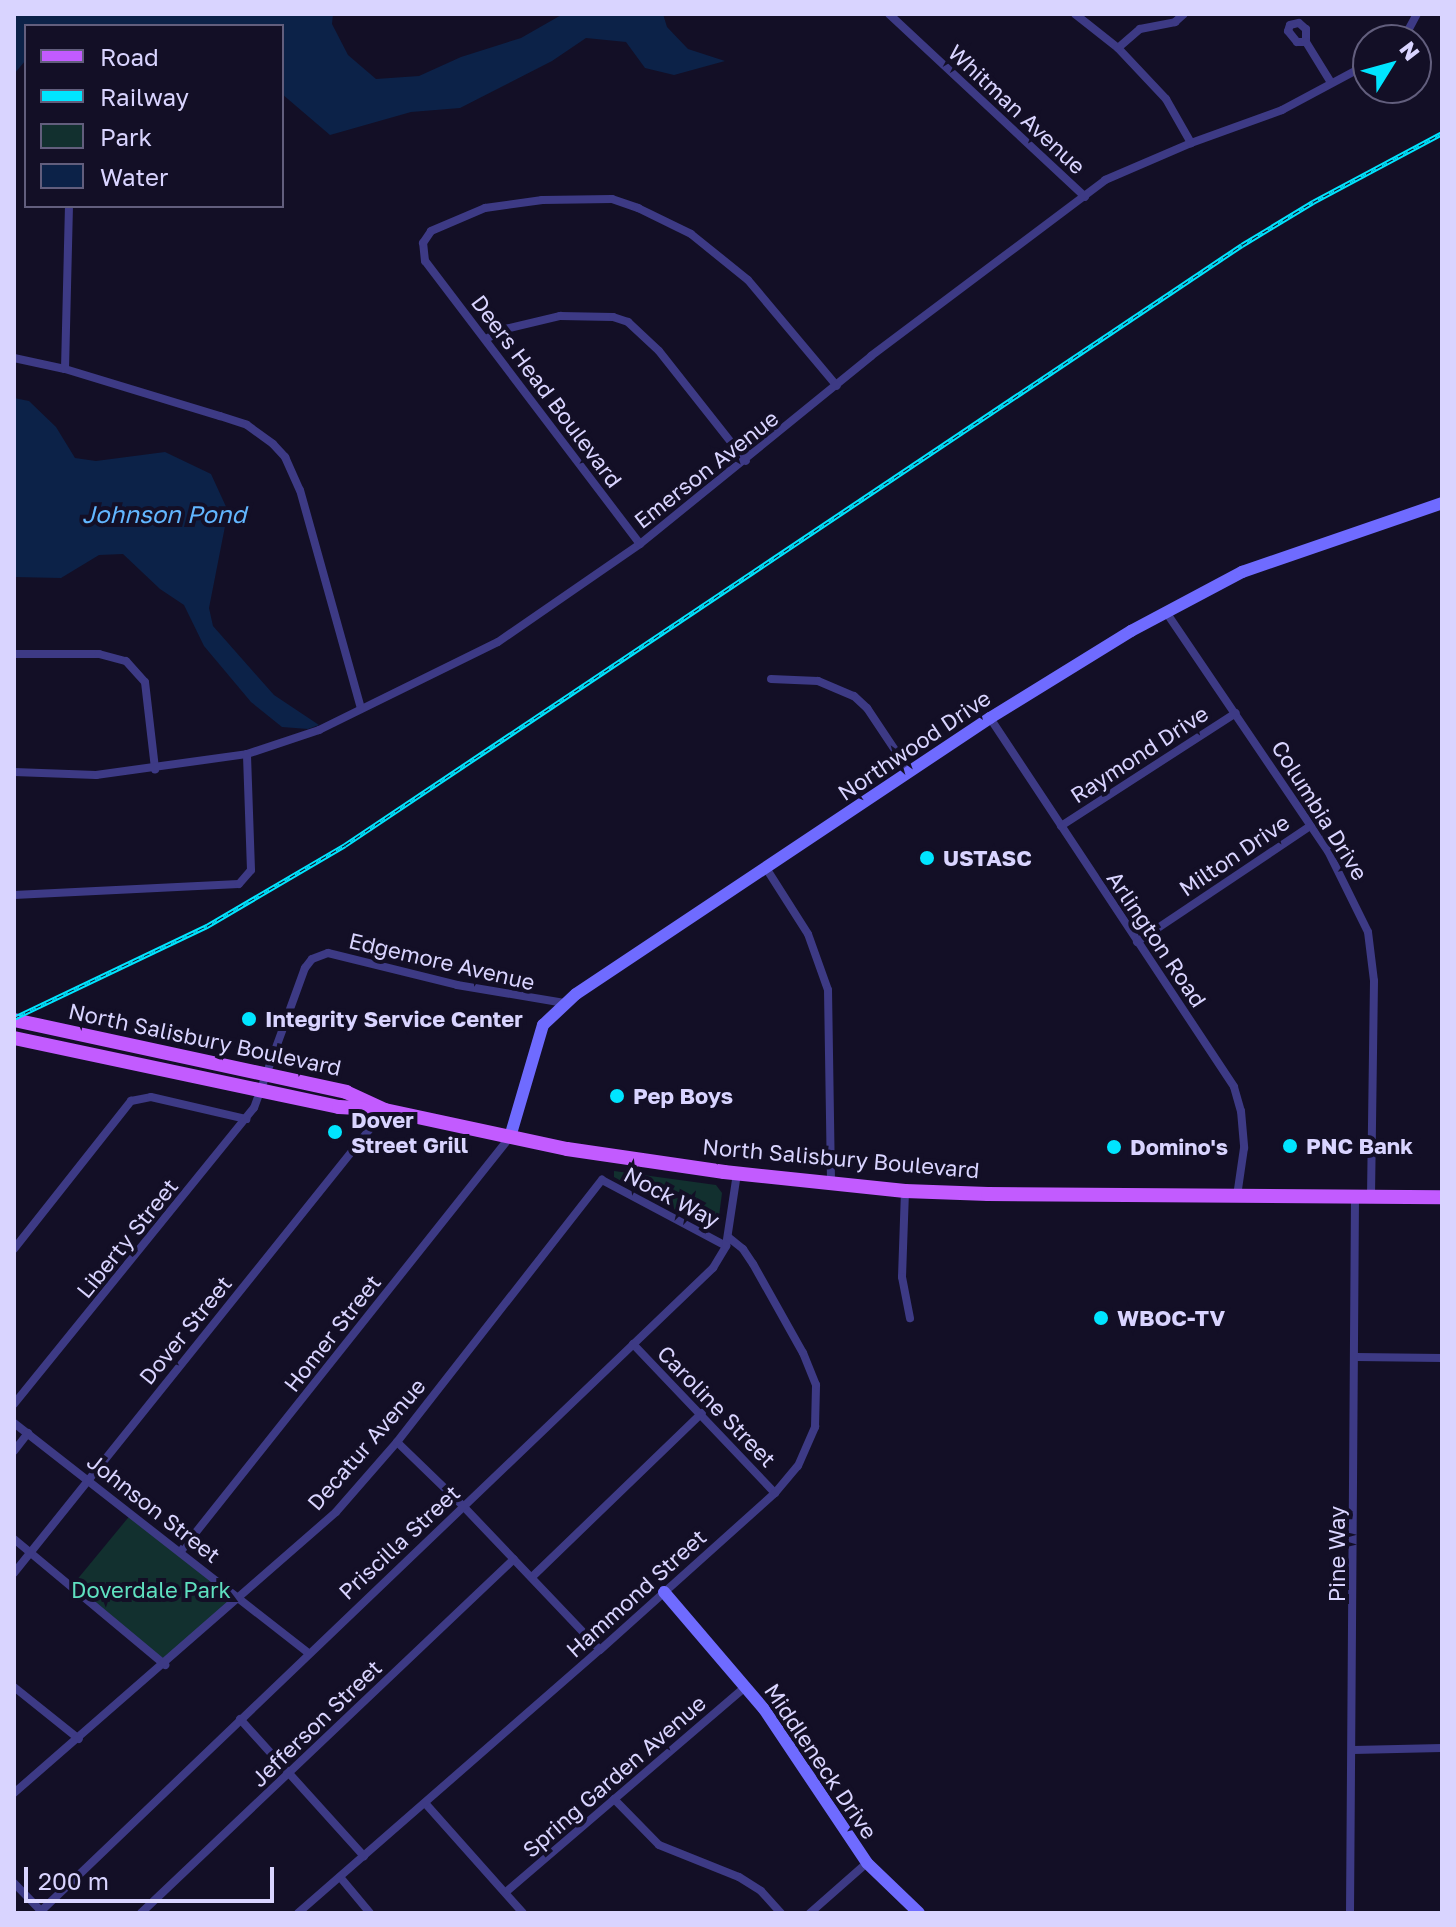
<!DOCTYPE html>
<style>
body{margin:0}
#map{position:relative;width:1456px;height:1927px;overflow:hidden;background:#130f26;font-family:"Golos Text",sans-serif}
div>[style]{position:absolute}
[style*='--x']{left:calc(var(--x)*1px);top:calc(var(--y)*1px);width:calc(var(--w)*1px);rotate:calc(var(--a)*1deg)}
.green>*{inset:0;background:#12302f}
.water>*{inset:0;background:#0c2248}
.street>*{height:8px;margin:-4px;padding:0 4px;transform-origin:4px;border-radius:4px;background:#3d3a85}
.secondary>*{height:12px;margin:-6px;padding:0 6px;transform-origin:6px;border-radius:6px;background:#6f6bff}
.primary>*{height:14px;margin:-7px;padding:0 7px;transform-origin:7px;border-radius:7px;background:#c25bff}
.rail>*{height:5px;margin-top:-2.5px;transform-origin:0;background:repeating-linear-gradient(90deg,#130f26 0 6px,#00e5ff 0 12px);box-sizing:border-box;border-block:2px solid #00e5ff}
.dots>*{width:22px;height:22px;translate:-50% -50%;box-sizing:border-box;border:4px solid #130f26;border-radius:50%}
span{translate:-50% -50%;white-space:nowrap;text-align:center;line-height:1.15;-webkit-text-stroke:8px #130f26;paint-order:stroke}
.street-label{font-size:22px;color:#d9d4ff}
.poi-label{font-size:22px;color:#d9d4ff;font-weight:700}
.left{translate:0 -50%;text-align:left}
.park-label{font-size:22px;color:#5fe0c0}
.water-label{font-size:24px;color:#62b6ff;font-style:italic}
.frame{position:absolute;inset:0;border:16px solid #d9d4ff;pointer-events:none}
.legend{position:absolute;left:24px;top:24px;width:260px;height:184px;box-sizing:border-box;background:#130f26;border:2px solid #625e7d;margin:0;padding:10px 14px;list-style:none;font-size:24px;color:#d9d4ff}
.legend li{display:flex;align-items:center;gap:16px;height:40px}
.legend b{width:40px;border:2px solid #625e7d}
.north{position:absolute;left:1352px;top:24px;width:80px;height:80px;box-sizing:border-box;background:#130f26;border:2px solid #625e7d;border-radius:50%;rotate:53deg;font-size:22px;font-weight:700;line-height:32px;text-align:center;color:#d9d4ff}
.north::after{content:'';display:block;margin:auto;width:28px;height:36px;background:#00e5ff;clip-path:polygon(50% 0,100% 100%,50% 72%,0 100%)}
.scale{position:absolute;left:24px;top:1867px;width:250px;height:36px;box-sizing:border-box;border:4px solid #d9d4ff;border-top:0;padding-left:10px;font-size:24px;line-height:28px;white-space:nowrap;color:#d9d4ff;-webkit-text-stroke:6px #130f26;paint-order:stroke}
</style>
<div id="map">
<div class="green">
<i style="clip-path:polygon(614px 1171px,716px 1185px,722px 1193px,718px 1224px,709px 1228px,614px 1177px)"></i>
<i style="clip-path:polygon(132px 1513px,240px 1597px,165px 1665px,71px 1587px)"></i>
</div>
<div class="water">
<i style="clip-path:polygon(14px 14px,333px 14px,332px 24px,348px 55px,376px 79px,419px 76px,461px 57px,521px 38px,563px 14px,663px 14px,667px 27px,688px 49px,725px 61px,674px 75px,645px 68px,626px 42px,586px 38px,552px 61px,460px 108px,411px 112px,330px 135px,282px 94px,282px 26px,26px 26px,26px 60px,14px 74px)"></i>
<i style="clip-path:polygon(14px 398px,29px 401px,56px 427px,75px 458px,96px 461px,165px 452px,211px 474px,228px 511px,209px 608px,213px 626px,274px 695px,319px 725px,308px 729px,282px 727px,251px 702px,204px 646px,184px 605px,160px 589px,123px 554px,99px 555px,61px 578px,14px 577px)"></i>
</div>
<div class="street">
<i style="--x:889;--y:14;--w:268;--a:43"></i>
<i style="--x:1075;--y:14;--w:55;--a:38.3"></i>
<i style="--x:1118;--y:48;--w:70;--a:46.7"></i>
<i style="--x:1166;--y:99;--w:51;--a:60.4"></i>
<i style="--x:1299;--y:23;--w:9;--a:41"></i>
<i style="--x:1306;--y:29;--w:13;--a:90"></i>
<i style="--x:1306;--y:42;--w:9;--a:180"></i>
<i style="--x:1297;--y:42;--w:14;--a:-129"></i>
<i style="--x:1288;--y:31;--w:6;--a:-72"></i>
<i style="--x:1290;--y:25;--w:9;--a:-13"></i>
<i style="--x:1403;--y:40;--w:30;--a:-62"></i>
<i style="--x:1306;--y:42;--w:46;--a:58.4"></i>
<i style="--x:1118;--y:48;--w:29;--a:-41"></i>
<i style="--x:1140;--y:29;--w:36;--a:-11"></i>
<i style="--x:1175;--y:22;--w:12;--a:-42"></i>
<i style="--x:486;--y:339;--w:21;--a:-28"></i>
<i style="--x:505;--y:329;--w:57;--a:-13.3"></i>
<i style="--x:560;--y:316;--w:53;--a:1.1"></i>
<i style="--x:613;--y:317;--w:16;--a:18"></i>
<i style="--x:628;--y:322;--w:42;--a:43.1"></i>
<i style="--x:659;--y:351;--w:140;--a:51.7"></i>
<i style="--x:14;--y:358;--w:52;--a:12.2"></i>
<i style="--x:65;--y:369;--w:162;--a:16.9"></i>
<i style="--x:220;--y:416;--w:28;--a:18"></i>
<i style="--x:247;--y:425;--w:32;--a:36"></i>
<i style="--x:273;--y:444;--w:18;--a:47"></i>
<i style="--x:285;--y:457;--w:36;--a:66"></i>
<i style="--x:300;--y:490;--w:227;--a:74.4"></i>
<i style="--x:65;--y:369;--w:163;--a:-88.6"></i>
<i style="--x:640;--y:544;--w:355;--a:-127.2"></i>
<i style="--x:425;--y:261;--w:18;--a:-96"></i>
<i style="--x:423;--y:243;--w:14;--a:-56"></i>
<i style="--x:431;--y:231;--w:59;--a:-23.1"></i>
<i style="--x:485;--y:208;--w:58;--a:-8"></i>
<i style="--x:542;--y:200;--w:70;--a:-0.8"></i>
<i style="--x:612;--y:199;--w:28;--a:19"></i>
<i style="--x:638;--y:208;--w:59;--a:26.1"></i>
<i style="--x:691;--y:234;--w:73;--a:38.9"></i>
<i style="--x:748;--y:280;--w:138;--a:50"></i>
<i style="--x:1166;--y:612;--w:289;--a:55.9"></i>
<i style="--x:1328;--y:851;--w:90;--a:63.7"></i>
<i style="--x:1368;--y:932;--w:49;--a:83"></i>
<i style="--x:1374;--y:981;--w:214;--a:90.8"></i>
<i style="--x:14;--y:654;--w:85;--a:0"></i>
<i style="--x:99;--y:654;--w:28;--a:15"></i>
<i style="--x:126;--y:661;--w:28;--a:48"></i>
<i style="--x:145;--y:682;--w:88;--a:83.4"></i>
<i style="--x:771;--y:679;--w:47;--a:2.4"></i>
<i style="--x:818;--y:681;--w:39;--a:23"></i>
<i style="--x:854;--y:696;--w:18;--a:43"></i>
<i style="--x:867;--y:708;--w:76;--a:56.3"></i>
<i style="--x:990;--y:718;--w:442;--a:56.5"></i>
<i style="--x:1234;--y:1087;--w:25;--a:74"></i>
<i style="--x:1241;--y:1111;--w:37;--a:85"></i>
<i style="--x:1244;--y:1148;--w:49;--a:98.3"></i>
<i style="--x:14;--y:772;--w:82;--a:2.1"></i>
<i style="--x:96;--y:775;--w:152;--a:-7.9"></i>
<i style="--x:247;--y:754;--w:76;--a:-18.4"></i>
<i style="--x:319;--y:730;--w:199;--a:-26.2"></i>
<i style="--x:498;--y:642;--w:173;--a:-34.6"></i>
<i style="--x:640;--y:544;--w:298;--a:-39.1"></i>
<i style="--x:871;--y:356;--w:293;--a:-36.9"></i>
<i style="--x:1105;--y:180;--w:94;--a:-23.3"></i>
<i style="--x:1191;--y:143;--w:97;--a:-19.9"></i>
<i style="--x:1282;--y:110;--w:98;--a:-28.1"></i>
<i style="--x:1061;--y:826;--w:208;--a:-32.9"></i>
<i style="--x:766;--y:868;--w:78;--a:57.5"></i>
<i style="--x:808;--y:934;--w:59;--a:70.3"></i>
<i style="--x:828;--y:990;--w:194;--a:89.1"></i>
<i style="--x:14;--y:895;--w:225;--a:-2.8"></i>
<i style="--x:239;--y:884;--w:18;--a:-49"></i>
<i style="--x:251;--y:870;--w:116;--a:-92"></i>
<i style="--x:1137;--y:942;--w:208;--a:-33.8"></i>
<i style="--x:905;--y:1191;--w:86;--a:92"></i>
<i style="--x:902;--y:1277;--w:42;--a:79"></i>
<i style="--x:14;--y:1249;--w:189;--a:-51.7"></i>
<i style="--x:131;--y:1101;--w:20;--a:-11"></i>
<i style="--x:151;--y:1097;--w:98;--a:13"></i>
<i style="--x:633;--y:1344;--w:206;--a:46.4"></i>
<i style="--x:1356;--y:1357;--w:86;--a:0.7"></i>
<i style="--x:14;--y:1404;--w:381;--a:-51"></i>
<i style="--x:254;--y:1108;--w:149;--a:-70"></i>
<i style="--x:305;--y:968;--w:11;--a:-52"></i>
<i style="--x:312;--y:959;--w:17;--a:-21"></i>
<i style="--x:328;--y:953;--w:133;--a:13.9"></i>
<i style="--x:457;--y:985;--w:109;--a:9.5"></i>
<i style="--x:14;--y:1423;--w:373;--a:38"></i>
<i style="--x:397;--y:1442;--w:93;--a:44.1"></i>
<i style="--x:464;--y:1507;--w:197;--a:46.4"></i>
<i style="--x:14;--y:1451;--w:23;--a:-52"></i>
<i style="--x:14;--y:1539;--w:197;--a:39.8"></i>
<i style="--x:181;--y:1551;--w:529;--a:-51.53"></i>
<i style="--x:14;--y:1573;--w:593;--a:-51.29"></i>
<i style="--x:532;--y:1577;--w:236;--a:-44"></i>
<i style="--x:14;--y:1687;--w:83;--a:38.7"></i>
<i style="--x:240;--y:1719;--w:185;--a:47.9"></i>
<i style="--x:1353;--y:1750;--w:89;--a:-1.3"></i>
<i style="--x:14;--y:1793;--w:427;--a:-41.1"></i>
<i style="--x:336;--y:1512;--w:93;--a:-48.9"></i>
<i style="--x:397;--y:1442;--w:333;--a:-52"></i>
<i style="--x:602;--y:1180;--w:140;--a:28"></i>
<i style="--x:614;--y:1799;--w:64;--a:45.6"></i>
<i style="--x:659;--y:1845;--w:86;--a:21.8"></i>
<i style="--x:739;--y:1877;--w:26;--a:32"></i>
<i style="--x:761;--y:1891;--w:30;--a:48"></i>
<i style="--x:425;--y:1803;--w:147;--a:48.3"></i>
<i style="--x:340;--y:1877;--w:47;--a:50.2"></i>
<i style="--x:14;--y:1883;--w:39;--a:46"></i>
<i style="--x:506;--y:1892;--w:316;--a:-40.6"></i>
<i style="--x:39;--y:1913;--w:933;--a:-43.74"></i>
<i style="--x:713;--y:1268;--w:26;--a:-59"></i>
<i style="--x:726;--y:1246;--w:74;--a:-81.4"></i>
<i style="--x:141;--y:1913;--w:514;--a:-43.5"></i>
<i style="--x:298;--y:1913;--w:400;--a:-41.1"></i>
<i style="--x:600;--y:1650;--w:235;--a:-41.9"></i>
<i style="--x:775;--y:1493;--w:35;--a:-50"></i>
<i style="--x:798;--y:1466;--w:43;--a:-66.4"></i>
<i style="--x:815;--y:1427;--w:42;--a:-88.6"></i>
<i style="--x:816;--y:1385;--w:35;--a:-112"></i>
<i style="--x:803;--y:1353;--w:102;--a:-119.3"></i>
<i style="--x:753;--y:1264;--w:18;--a:-124"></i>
<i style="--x:743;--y:1249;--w:19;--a:-141"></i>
<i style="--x:810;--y:1913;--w:76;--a:-41.3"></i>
<i style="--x:1350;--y:1913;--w:717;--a:-89.6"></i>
</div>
<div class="secondary">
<i style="--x:510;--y:1137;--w:117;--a:-73.6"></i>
<i style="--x:543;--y:1025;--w:45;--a:-43.2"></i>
<i style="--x:576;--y:994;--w:498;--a:-33.7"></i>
<i style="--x:990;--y:718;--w:166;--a:-31.7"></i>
<i style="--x:1131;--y:631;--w:126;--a:-28"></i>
<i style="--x:1242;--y:572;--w:212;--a:-19"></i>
<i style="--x:664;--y:1592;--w:154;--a:49.5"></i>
<i style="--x:764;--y:1709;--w:185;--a:56.2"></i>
<i style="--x:867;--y:1863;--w:72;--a:43.9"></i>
</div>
<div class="primary">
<i style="--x:14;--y:1020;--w:340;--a:12.2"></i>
<i style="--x:346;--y:1092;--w:43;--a:24.8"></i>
<i style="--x:385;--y:1110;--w:186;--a:12.1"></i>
<i style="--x:567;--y:1149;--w:159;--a:8.3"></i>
<i style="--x:724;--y:1172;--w:182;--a:6"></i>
<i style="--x:905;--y:1191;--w:83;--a:2.1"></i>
<i style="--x:988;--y:1194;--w:454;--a:0.4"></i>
<i style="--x:14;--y:1038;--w:332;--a:12"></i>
<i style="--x:339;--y:1107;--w:37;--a:3"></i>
</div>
<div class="rail">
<i style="--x:14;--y:1018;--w:214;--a:-25.5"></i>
<i style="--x:207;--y:926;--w:160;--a:-30.4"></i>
<i style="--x:345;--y:845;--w:1079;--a:-33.78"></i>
<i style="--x:1242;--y:245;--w:83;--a:-31.2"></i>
<i style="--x:1313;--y:202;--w:146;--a:-28.1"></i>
</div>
<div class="dots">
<i style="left:927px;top:858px;background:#00e5ff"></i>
<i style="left:249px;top:1019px;background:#00e5ff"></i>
<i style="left:617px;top:1096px;background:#00e5ff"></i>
<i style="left:335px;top:1132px;background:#00e5ff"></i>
<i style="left:1290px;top:1146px;background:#00e5ff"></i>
<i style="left:1114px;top:1147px;background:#00e5ff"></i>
<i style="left:1101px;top:1318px;background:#00e5ff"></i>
</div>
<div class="street-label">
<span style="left:1017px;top:109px;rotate:43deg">Whitman Avenue</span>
<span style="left:547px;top:391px;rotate:53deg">Deers Head Boulevard</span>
<span style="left:706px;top:469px;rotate:-38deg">Emerson Avenue</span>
<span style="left:914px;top:745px;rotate:-34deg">Northwood Drive</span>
<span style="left:1139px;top:754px;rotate:-33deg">Raymond Drive</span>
<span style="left:1320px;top:810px;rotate:58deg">Columbia Drive</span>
<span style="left:1234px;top:855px;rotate:-34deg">Milton Drive</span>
<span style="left:1157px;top:939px;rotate:56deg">Arlington Road</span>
<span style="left:442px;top:961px;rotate:13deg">Edgemore Avenue</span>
<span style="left:205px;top:1039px;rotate:12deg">North Salisbury Boulevard</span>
<span style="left:841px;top:1158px;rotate:5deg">North Salisbury Boulevard</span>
<span style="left:672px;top:1197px;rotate:28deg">Nock Way</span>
<span style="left:127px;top:1238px;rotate:-51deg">Liberty Street</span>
<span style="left:185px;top:1330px;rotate:-51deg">Dover Street</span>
<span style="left:332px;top:1333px;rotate:-52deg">Homer Street</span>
<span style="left:717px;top:1406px;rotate:46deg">Caroline Street</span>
<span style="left:366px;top:1444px;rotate:-49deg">Decatur Avenue</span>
<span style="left:154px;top:1508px;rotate:38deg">Johnson Street</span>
<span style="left:399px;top:1542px;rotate:-43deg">Priscilla Street</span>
<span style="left:1337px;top:1554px;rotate:-90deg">Pine Way</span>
<span style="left:636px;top:1593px;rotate:-42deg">Hammond Street</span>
<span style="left:316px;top:1723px;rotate:-44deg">Jefferson Street</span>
<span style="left:821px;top:1761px;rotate:56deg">Middleneck Drive</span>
<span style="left:614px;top:1776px;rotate:-41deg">Spring Garden Avenue</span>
</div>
<div class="poi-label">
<span class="left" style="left:943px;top:858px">USTASC</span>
<span class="left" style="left:265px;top:1019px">Integrity Service Center</span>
<span class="left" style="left:633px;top:1096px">Pep Boys</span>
<span class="left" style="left:351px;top:1132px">Dover<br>Street Grill</span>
<span class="left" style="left:1306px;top:1146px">PNC Bank</span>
<span class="left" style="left:1130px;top:1147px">Domino's</span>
<span class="left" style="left:1117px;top:1318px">WBOC-TV</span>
</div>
<div class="park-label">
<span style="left:151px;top:1590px">Doverdale Park</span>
</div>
<div class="water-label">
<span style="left:164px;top:514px">Johnson Pond</span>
</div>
<div class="frame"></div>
<ul class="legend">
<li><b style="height:10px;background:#c25bff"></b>Road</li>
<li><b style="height:10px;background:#00e5ff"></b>Railway</li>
<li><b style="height:22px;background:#12302f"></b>Park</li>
<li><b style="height:22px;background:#0c2248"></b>Water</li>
</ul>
<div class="north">N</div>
<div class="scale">200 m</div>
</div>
